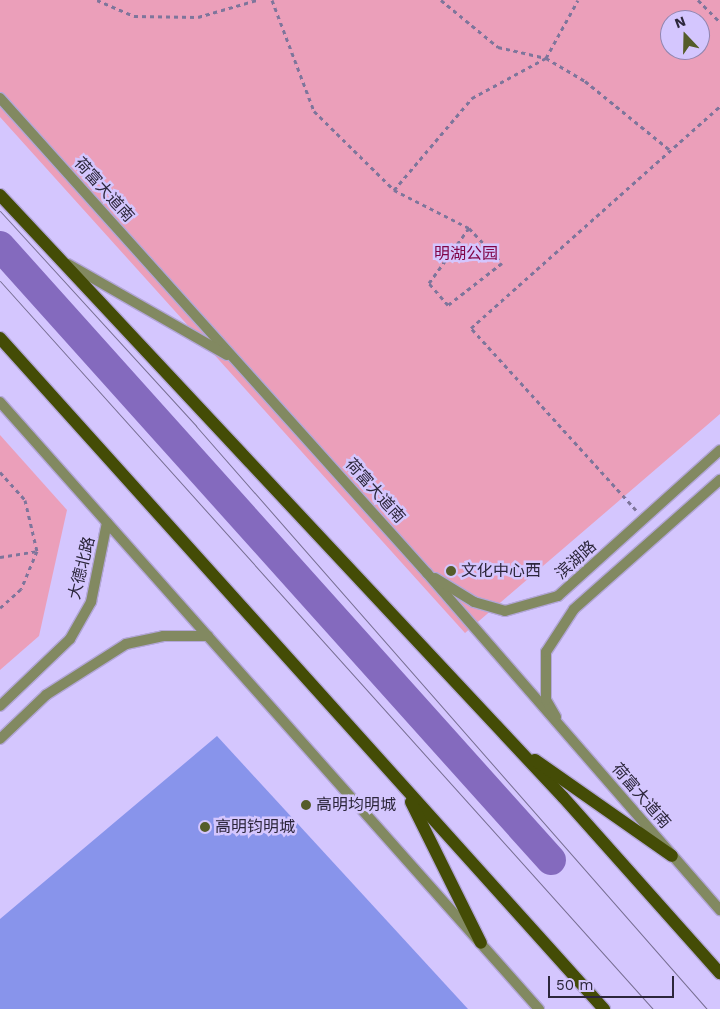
<!DOCTYPE html>
<meta charset="utf-8">
<style>
body{margin:0}
#map{position:relative;width:720px;height:1009px;overflow:hidden;background:#d4c6fe;font-family:"Work Sans","Noto Sans SC",sans-serif}
div>[style]{position:absolute}
[style*='--x']{left:calc(var(--x)*1px);top:calc(var(--y)*1px);width:calc(var(--w)*1px);rotate:calc(var(--a)*1deg)}
.green>*{inset:0;background:#eb9fba}
.river>*{height:30px;margin:-15px;padding:0 15px;transform-origin:15px;border-radius:15px;background:#846abe}
.building>*{inset:0;background:#8894eb}
.path>*{height:3px;margin-top:-1.5px;transform-origin:0;background:repeating-linear-gradient(90deg,#7e759b 0 4px,transparent 0 8px)}
.roads{filter:drop-shadow(1px 0 #b2a6d7) drop-shadow(-1px 0 #b2a6d7) drop-shadow(0 1px #b2a6d7) drop-shadow(0 -1px #b2a6d7)}
.tertiary>*{height:10px;margin:-5px;padding:0 5px;transform-origin:5px;border-radius:5px;background:#828961}
.primary>*{height:12px;margin:-6px;padding:0 6px;transform-origin:6px;border-radius:6px;background:#444c06}
.tram>*{height:1px;margin:-0.5px;padding:0 0.5px;transform-origin:0.5px;border-radius:0.5px;background:#776e92}
.dots>*{width:14px;height:14px;translate:-50% -50%;box-sizing:border-box;border:2px solid #d4c6fe;border-radius:50%}
span{translate:-50% -50%;white-space:nowrap;text-align:center;line-height:1.15;-webkit-text-stroke:5px #d4c6fe;paint-order:stroke}
.street-label{font-size:16px;color:#2c263b}
.park-label{font-size:16px;color:#800548}
.poi-label{font-size:16px;color:#2c263b}
.left{translate:0 -50%;text-align:left}
.north{position:absolute;left:660px;top:10px;width:50px;height:50px;box-sizing:border-box;background:#d4c6fe;border:1px solid #9186b0;border-radius:50%;rotate:339deg;font-size:14px;font-weight:700;line-height:20px;text-align:center;color:#2c263b}
.north::after{content:'';display:block;margin:auto;width:18px;height:22px;background:#555c2a;clip-path:polygon(50% 0,100% 100%,50% 72%,0 100%)}
.scale{position:absolute;left:548px;top:976px;width:126px;height:22px;box-sizing:border-box;border:2px solid #2c263b;border-top:0;padding-left:6px;font-size:15px;line-height:18px;white-space:nowrap;color:#2c263b;-webkit-text-stroke:4px #d4c6fe;paint-order:stroke}
</style>
<div id="map">
<div class="green">
<i style="clip-path:polygon(evenodd,0 0,720px 0,720px 414px,465px 633px,0 117px,0 0,670px 20px,700px 20px,700px 50px,670px 50px,670px 20px)"></i>
<i style="clip-path:polygon(0 435px,67px 510px,39px 636px,0 670px)"></i>
</div>
<div class="river">
<i style="--x:0;--y:246;--w:825;--a:48.1"></i>
</div>
<div class="building">
<i style="clip-path:polygon(217px 736px,468px 1009px,0 1009px,0 919px)"></i>
</div>
<div class="path">
<i style="--x:97;--y:0;--w:40;--a:23.4"></i>
<i style="--x:134;--y:16;--w:64;--a:0.9"></i>
<i style="--x:198;--y:17;--w:61;--a:-16.1"></i>
<i style="--x:272;--y:0;--w:119;--a:69.3"></i>
<i style="--x:314;--y:111;--w:112;--a:44.6"></i>
<i style="--x:394;--y:190;--w:84;--a:26.9"></i>
<i style="--x:469;--y:228;--w:48;--a:46.7"></i>
<i style="--x:502;--y:263;--w:68;--a:142.1"></i>
<i style="--x:448;--y:305;--w:29;--a:-131"></i>
<i style="--x:429;--y:283;--w:68;--a:-54"></i>
<i style="--x:441;--y:0;--w:74;--a:39.5"></i>
<i style="--x:498;--y:47;--w:49;--a:12.9"></i>
<i style="--x:546;--y:58;--w:45;--a:30.5"></i>
<i style="--x:585;--y:81;--w:109;--a:39.1"></i>
<i style="--x:698;--y:0;--w:31;--a:45"></i>
<i style="--x:394;--y:190;--w:121;--a:-49.7"></i>
<i style="--x:472;--y:98;--w:84;--a:-28.4"></i>
<i style="--x:546;--y:58;--w:66;--a:-61.1"></i>
<i style="--x:0;--y:472;--w:38;--a:48"></i>
<i style="--x:25;--y:500;--w:52;--a:76.8"></i>
<i style="--x:37;--y:551;--w:41;--a:112.8"></i>
<i style="--x:21;--y:589;--w:28;--a:138"></i>
<i style="--x:636;--y:510;--w:246;--a:-132.2"></i>
<i style="--x:471;--y:328;--w:334;--a:-41.7"></i>
<i style="--x:0;--y:557;--w:36;--a:-9"></i>
</div>
<div class="roads">
<div class="tertiary">
<i style="--x:0;--y:98;--w:639;--a:48.05"></i>
<i style="--x:427;--y:573;--w:447;--a:49"></i>
<i style="--x:68;--y:264;--w:183;--a:29.8"></i>
<i style="--x:0;--y:402;--w:812;--a:48.4"></i>
<i style="--x:435;--y:578;--w:46;--a:31.6"></i>
<i style="--x:474;--y:602;--w:32;--a:16"></i>
<i style="--x:505;--y:611;--w:55;--a:-15.8"></i>
<i style="--x:558;--y:596;--w:218;--a:-42"></i>
<i style="--x:0;--y:706;--w:97;--a:-43.7"></i>
<i style="--x:70;--y:639;--w:43;--a:-60.4"></i>
<i style="--x:91;--y:602;--w:81;--a:-78.6"></i>
<i style="--x:556;--y:717;--w:20;--a:-120"></i>
<i style="--x:546;--y:700;--w:48;--a:-90"></i>
<i style="--x:546;--y:652;--w:51;--a:-56.9"></i>
<i style="--x:574;--y:609;--w:195;--a:-41.5"></i>
<i style="--x:0;--y:739;--w:64;--a:-43.7"></i>
<i style="--x:46;--y:695;--w:95;--a:-32.5"></i>
<i style="--x:126;--y:644;--w:38;--a:-12"></i>
<i style="--x:163;--y:636;--w:45;--a:0"></i>
</div>
<div class="primary">
<i style="--x:0;--y:195;--w:824;--a:46.92"></i>
<i style="--x:563;--y:797;--w:236;--a:48.3"></i>
<i style="--x:0;--y:338;--w:903;--a:48.01"></i>
<i style="--x:535;--y:760;--w:167;--a:35"></i>
<i style="--x:411;--y:802;--w:157;--a:63.6"></i>
</div>
</div>
<div class="tram">
<i style="--x:0;--y:211;--w:291;--a:47.6"></i>
<i style="--x:196;--y:426;--w:775;--a:48.77"></i>
<i style="--x:0;--y:281;--w:978;--a:48.11"></i>
</div>
<div class="dots">
<i style="left:451px;top:571px;background:#555c2a"></i>
<i style="left:306px;top:805px;background:#555c2a"></i>
<i style="left:205px;top:827px;background:#555c2a"></i>
</div>
<div class="street-label">
<span style="left:104px;top:190px;rotate:48deg">荷富大道南</span>
<span style="left:375px;top:491px;rotate:48deg">荷富大道南</span>
<span style="left:576px;top:560px;rotate:-42deg">滨湖路</span>
<span style="left:82px;top:568px;rotate:-76deg">大德北路</span>
<span style="left:641px;top:796px;rotate:49deg">荷富大道南</span>
</div>
<div class="park-label">
<span style="left:466px;top:254px">明湖公园</span>
</div>
<div class="poi-label">
<span class="left" style="left:461px;top:571px">文化中心西</span>
<span class="left" style="left:316px;top:805px">高明均明城</span>
<span class="left" style="left:215px;top:827px">高明钧明城</span>
</div>
<div class="north">N</div>
<div class="scale">50 m</div>
</div>
